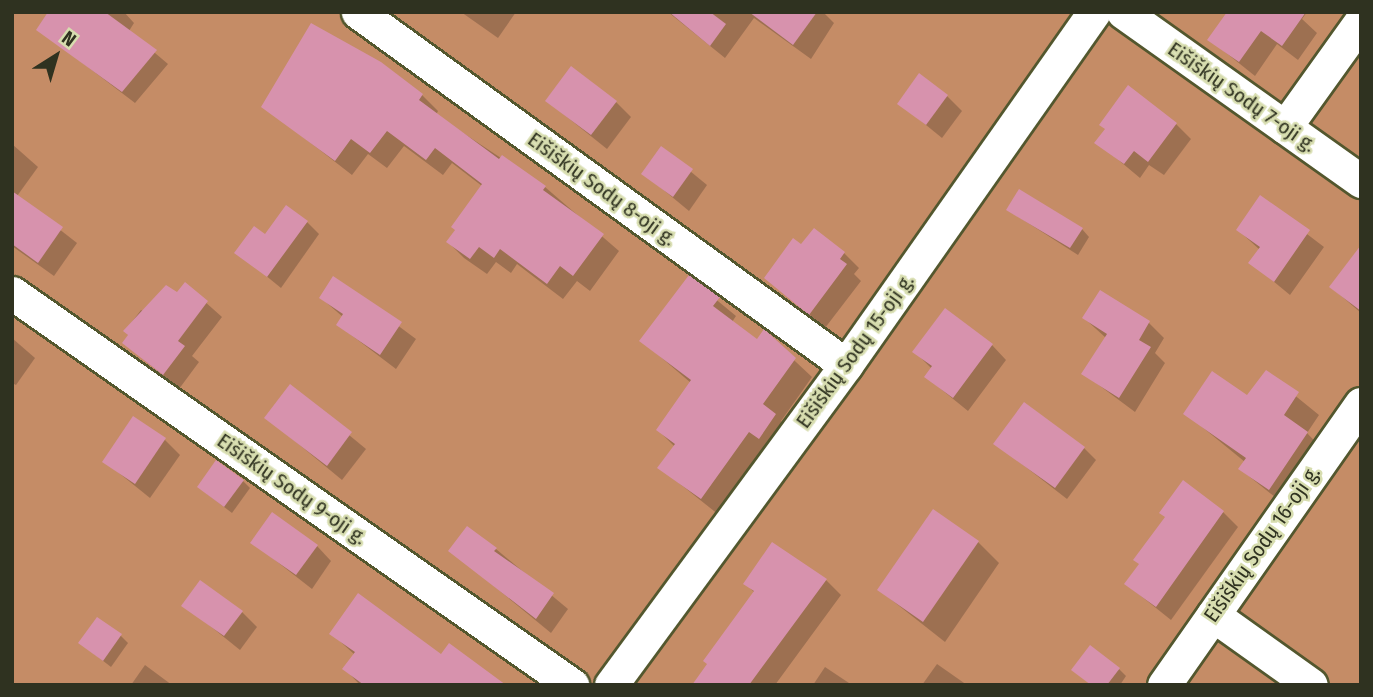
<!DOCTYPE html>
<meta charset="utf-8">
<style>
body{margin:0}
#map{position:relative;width:1373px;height:697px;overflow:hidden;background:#cad0a3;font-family:"Fira Sans Condensed",sans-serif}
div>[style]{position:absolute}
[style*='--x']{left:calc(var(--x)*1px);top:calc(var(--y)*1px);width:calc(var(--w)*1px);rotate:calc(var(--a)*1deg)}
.green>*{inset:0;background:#c58c66}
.shadow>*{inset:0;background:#0003}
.building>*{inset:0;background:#d792ad}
.roads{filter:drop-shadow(2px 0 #53572e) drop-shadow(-2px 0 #53572e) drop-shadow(0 2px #53572e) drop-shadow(0 -2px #53572e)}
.minor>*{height:33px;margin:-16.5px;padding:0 16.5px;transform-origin:16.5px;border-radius:16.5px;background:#fff}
span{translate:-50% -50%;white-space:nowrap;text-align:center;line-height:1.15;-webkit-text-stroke:5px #d7ddaf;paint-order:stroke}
.street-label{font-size:21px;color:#2f3220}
.frame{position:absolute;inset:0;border:14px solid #2f3220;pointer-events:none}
.north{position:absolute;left:21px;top:21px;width:70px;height:70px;-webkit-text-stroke:5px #d7ddaf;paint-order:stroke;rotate:37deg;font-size:19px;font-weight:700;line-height:28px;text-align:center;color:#2f3220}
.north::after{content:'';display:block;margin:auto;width:24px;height:32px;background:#2f3220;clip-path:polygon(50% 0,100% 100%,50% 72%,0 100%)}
</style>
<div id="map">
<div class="green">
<i style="clip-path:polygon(12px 12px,1361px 12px,1361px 685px,12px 685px)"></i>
</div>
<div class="shadow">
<i style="clip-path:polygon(51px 12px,124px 12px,134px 23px,129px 31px,168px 64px,135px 103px,38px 29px)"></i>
<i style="clip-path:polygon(461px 12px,516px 12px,498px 38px)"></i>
<i style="clip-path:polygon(668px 12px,823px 12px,834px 23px,811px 59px,754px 18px,725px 58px)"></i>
<i style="clip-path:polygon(1229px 12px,1307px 12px,1302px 19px,1317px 33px,1298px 60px,1277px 44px,1255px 76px,1210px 40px)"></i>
<i style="clip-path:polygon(422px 95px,438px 111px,436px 115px,545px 187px,619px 251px,590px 291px,577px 281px,563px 299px,517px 264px,511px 273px,496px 262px,487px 274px,464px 258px,448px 242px,482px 186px,452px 163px,443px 175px,404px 146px,387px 168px,368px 154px,352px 175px,263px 106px)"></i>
<i style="clip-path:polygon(947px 96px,962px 111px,942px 138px,899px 103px)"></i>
<i style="clip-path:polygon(547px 101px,616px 102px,631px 117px,607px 149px)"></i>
<i style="clip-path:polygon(1176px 124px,1191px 139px,1164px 175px,1149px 165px,1140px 178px,1097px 142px)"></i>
<i style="clip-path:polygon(12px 144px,38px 167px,12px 203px)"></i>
<i style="clip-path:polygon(662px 148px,707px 185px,689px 211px,643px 173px)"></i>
<i style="clip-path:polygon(1260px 198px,1324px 247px,1290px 295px,1251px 263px,1260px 250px,1238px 230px)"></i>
<i style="clip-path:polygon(22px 200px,77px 243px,54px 276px,12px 246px,12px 214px)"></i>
<i style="clip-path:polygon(1008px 210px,1082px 229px,1089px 237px,1078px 255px)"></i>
<i style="clip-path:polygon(307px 222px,319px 234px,281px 288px,237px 252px)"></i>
<i style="clip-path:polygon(802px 247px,844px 253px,859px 268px,854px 274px,861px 281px,825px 328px,766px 278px)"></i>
<i style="clip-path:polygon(1361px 248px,1361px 313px,1331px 287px)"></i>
<i style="clip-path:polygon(334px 278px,416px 339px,396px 369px,338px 325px,343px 317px,321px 298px)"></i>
<i style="clip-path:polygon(690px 278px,736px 316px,732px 322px,757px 341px,764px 332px,812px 377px,781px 421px,793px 433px,719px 515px,660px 468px,675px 447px,658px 430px,691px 383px,642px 341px)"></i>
<i style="clip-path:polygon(185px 284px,222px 317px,192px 356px,199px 362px,179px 389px,124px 343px,129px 336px,125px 331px,141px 310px,146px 313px,177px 295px)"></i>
<i style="clip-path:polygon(1100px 293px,1149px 323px,1164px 338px,1155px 353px,1165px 363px,1135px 412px,1084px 374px,1106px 338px,1084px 318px)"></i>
<i style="clip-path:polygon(12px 338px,35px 358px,16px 385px,12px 383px)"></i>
<i style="clip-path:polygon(992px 345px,1006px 360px,968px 411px,926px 377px,932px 369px,915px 352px)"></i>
<i style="clip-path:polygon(1266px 372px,1319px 415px,1307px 433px,1328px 455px,1291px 510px,1240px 469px,1245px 462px,1185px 413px,1247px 397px)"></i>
<i style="clip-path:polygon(291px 387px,366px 449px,342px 480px,267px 418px)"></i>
<i style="clip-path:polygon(165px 440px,180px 455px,150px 498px,104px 461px)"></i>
<i style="clip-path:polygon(996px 444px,1084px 448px,1096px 460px,1067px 499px)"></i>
<i style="clip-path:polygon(243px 481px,250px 488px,232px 513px,207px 494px)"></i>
<i style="clip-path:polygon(1223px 512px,1238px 527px,1171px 620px,1126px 584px)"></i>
<i style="clip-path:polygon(978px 542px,999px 563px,945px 642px,879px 590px)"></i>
<i style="clip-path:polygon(253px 543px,317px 546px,331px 561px,312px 589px)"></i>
<i style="clip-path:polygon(496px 549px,568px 609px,551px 633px,450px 550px)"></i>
<i style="clip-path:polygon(826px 580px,841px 595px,775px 685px,694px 685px,755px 593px,746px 584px)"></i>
<i style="clip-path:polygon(184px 605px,242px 612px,257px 627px,240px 650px)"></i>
<i style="clip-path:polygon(331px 633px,442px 657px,503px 685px,360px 685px,345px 669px,355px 655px)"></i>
<i style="clip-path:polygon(121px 636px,128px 643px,111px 667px,80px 643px)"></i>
<i style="clip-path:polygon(937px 664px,967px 685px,922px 685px)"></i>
<i style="clip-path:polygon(145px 665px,172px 685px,131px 685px)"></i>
<i style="clip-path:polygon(825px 667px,852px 685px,813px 685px)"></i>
<i style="clip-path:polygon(1119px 669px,1126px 676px,1120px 685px,1091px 685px)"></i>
</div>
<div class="building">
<i style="clip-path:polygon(48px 12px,105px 12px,157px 50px,122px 92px,36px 30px)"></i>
<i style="clip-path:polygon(669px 12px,710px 12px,726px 24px,710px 46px)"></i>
<i style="clip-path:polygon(749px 12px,817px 12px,793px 45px)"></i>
<i style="clip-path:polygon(1227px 12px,1306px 12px,1282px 46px,1261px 31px,1239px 62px,1207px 40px)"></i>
<i style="clip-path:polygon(311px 23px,381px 62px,423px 94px,419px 100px,499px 159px,502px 155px,546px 186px,543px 190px,604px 234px,573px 276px,560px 266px,547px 284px,500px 249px,494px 258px,479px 247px,470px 259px,446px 242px,455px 230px,451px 227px,482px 184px,435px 148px,426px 160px,387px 131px,370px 153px,351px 139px,335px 161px,261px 107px)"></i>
<i style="clip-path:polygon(571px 66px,617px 101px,591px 135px,545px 101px)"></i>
<i style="clip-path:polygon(919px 73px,948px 95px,926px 125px,897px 104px)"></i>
<i style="clip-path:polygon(1128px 85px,1177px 123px,1148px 162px,1134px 151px,1124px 164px,1094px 143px,1105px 129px,1099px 125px)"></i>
<i style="clip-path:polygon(661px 146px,693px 169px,673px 197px,641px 174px)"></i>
<i style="clip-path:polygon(1019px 189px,1083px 228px,1070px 248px,1006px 210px)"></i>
<i style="clip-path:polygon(12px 191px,63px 227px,38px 263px,12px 244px)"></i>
<i style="clip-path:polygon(1260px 195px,1310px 230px,1274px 282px,1248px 263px,1260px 247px,1236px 230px)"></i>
<i style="clip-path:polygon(286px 205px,308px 221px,267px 277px,234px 253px,254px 226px,265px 234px)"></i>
<i style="clip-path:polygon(814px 228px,845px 252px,840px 259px,847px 264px,809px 315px,764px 278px,793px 238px,801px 244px)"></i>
<i style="clip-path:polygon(1361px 245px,1361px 311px,1329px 287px)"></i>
<i style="clip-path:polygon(689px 275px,720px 297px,713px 306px,757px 339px,764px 329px,796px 358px,763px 404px,776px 414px,759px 439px,749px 432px,701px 499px,657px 468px,675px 444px,656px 430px,691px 380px,639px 341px)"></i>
<i style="clip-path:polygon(333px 276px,402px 322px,380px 355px,336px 325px,343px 314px,319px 298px)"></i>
<i style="clip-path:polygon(185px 282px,208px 301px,178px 341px,185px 346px,163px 375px,122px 343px,128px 335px,123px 331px,166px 285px,177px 292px)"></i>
<i style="clip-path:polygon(1100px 290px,1150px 321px,1139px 340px,1151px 347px,1119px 398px,1081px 374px,1107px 334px,1082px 318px)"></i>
<i style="clip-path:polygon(945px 308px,993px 344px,953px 398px,924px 377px,932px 366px,912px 352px)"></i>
<i style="clip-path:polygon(1266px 370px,1299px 392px,1284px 415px,1308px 432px,1269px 490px,1238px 469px,1246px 458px,1183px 414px,1212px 371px,1247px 395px)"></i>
<i style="clip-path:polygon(290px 384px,352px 432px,327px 466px,264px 418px)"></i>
<i style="clip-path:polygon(1024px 402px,1085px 447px,1055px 488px,993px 444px)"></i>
<i style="clip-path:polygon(133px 416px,166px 438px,135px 484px,102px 462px)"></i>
<i style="clip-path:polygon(216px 460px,244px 480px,224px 507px,197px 487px)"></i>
<i style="clip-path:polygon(1183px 480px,1224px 511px,1156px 607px,1124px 584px,1139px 564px,1133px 560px,1165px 517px,1159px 513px)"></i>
<i style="clip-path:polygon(933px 509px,979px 541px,923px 622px,877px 590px)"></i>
<i style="clip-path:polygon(272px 512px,318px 545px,296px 575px,250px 543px)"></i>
<i style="clip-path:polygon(467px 526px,497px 548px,494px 551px,554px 593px,536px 619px,448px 551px)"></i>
<i style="clip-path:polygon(772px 542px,827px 579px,749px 685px,692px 685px,707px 664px,703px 661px,754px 591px,743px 584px)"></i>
<i style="clip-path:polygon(200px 580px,243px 611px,224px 636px,181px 606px)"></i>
<i style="clip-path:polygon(358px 593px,441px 654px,449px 643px,506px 685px,364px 685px,342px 669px,355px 652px,329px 634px)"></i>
<i style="clip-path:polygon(97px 617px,122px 634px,103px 661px,78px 643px)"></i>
<i style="clip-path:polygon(1090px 645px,1120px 668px,1107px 685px,1091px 685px,1071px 670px)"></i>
</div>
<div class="roads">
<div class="minor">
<i style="--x:358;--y:12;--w:602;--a:35.88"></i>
<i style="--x:1123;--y:12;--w:292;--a:35.4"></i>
<i style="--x:1285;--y:127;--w:130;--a:-54.4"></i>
<i style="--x:12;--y:293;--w:684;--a:34.99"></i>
<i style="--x:1213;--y:615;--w:120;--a:35.5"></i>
<i style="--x:611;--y:685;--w:397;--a:-53.7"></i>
<i style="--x:846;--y:365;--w:431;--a:-54.9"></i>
<i style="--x:1164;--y:685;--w:343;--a:-55"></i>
</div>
</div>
<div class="street-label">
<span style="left:1242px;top:97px;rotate:35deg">Eišiškių Sodų 7-oji g.</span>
<span style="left:602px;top:189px;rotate:36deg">Eišiškių Sodų 8-oji g.</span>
<span style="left:855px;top:351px;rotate:-54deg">Eišiškių Sodų 15-oji g.</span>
<span style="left:292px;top:489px;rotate:35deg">Eišiškių Sodų 9-oji g.</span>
<span style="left:1262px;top:544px;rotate:-55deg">Eišiškių Sodų 16-oji g.</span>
</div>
<div class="frame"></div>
<div class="north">N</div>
</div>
